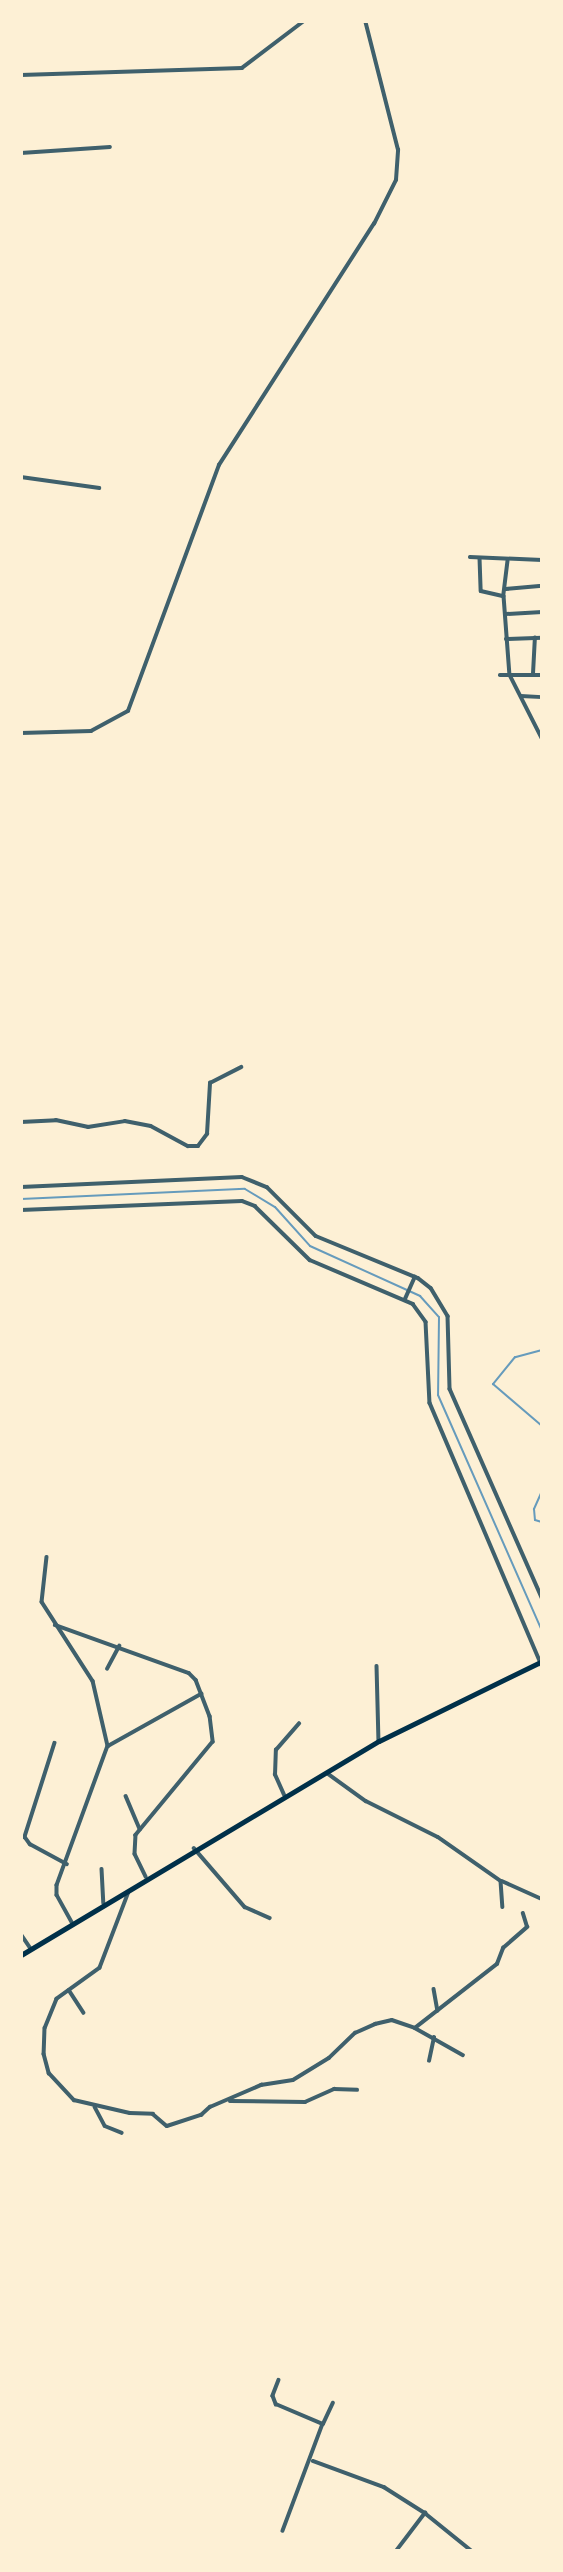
<!DOCTYPE html>
<style>
body{margin:0}
#map{position:relative;width:563px;height:2572px;overflow:hidden;background:#fdf0d5;font-family:"PT Sans",sans-serif}
div>[style]{position:absolute}
[style*='--x']{left:calc(var(--x)*1px);top:calc(var(--y)*1px);width:calc(var(--w)*1px);rotate:calc(var(--a)*1deg)}
.stream>*{height:2px;margin:-1px;padding:0 1px;transform-origin:1px;border-radius:1px;background:#669bbc}
.minor>*{height:3.5px;margin:-1.75px;padding:0 1.75px;transform-origin:1.75px;border-radius:1.75px;background:#3f606c}
.trunk>*{height:5px;margin:-2.5px;padding:0 2.5px;transform-origin:2.5px;border-radius:2.5px;background:#003049}
span{translate:-50% -50%;white-space:nowrap;text-align:center;line-height:1.15;-webkit-text-stroke:7px #fdf0d5;paint-order:stroke}
.frame{position:absolute;inset:0;border:23px solid #fdf0d5;pointer-events:none}
</style>
<div id="map">
<div class="stream">
<i style="--x:21;--y:1199;--w:224;--a:-2.6"></i>
<i style="--x:245;--y:1189;--w:35;--a:31"></i>
<i style="--x:275;--y:1207;--w:52;--a:48.1"></i>
<i style="--x:310;--y:1246;--w:121;--a:24.4"></i>
<i style="--x:420;--y:1296;--w:28;--a:48"></i>
<i style="--x:439;--y:1317;--w:78;--a:90.7"></i>
<i style="--x:438;--y:1395;--w:258;--a:66.2"></i>
<i style="--x:542;--y:1350;--w:28;--a:165"></i>
<i style="--x:515;--y:1357;--w:35;--a:129"></i>
<i style="--x:493;--y:1384;--w:65;--a:40.6"></i>
<i style="--x:542;--y:1491;--w:20;--a:114"></i>
<i style="--x:534;--y:1509;--w:11;--a:85"></i>
<i style="--x:535;--y:1520;--w:7;--a:16"></i>
</div>
<div class="minor">
<i style="--x:21;--y:75;--w:221;--a:-1.8"></i>
<i style="--x:242;--y:68;--w:78;--a:-37.2"></i>
<i style="--x:21;--y:153;--w:89;--a:-3.9"></i>
<i style="--x:21;--y:477;--w:79;--a:8"></i>
<i style="--x:470;--y:557;--w:72;--a:2.4"></i>
<i style="--x:480;--y:558;--w:33;--a:88"></i>
<i style="--x:481;--y:591;--w:23;--a:13"></i>
<i style="--x:508;--y:561;--w:35;--a:97"></i>
<i style="--x:504;--y:596;--w:79;--a:85.7"></i>
<i style="--x:510;--y:675;--w:71;--a:63.1"></i>
<i style="--x:506;--y:589;--w:36;--a:-5"></i>
<i style="--x:506;--y:614;--w:36;--a:-3"></i>
<i style="--x:506;--y:639;--w:36;--a:-2"></i>
<i style="--x:533;--y:674;--w:36;--a:-87"></i>
<i style="--x:500;--y:675;--w:42;--a:0"></i>
<i style="--x:521;--y:696;--w:21;--a:3"></i>
<i style="--x:21;--y:733;--w:70;--a:-1.6"></i>
<i style="--x:91;--y:731;--w:42;--a:-28.4"></i>
<i style="--x:128;--y:711;--w:262;--a:-69.7"></i>
<i style="--x:219;--y:465;--w:287;--a:-57.3"></i>
<i style="--x:374;--y:224;--w:49;--a:-63.4"></i>
<i style="--x:396;--y:180;--w:30;--a:-86"></i>
<i style="--x:398;--y:150;--w:133;--a:-104.3"></i>
<i style="--x:21;--y:1122;--w:35;--a:-3"></i>
<i style="--x:56;--y:1120;--w:33;--a:12"></i>
<i style="--x:88;--y:1127;--w:37;--a:-9"></i>
<i style="--x:125;--y:1121;--w:26;--a:11"></i>
<i style="--x:151;--y:1126;--w:42;--a:28.4"></i>
<i style="--x:188;--y:1146;--w:10;--a:0"></i>
<i style="--x:198;--y:1146;--w:15;--a:-53"></i>
<i style="--x:207;--y:1134;--w:51;--a:-86.6"></i>
<i style="--x:210;--y:1083;--w:35;--a:-27"></i>
<i style="--x:21;--y:1187;--w:221;--a:-2.6"></i>
<i style="--x:242;--y:1177;--w:27;--a:22"></i>
<i style="--x:267;--y:1187;--w:69;--a:45"></i>
<i style="--x:316;--y:1236;--w:110;--a:22.4"></i>
<i style="--x:418;--y:1278;--w:16;--a:38"></i>
<i style="--x:431;--y:1288;--w:33;--a:59"></i>
<i style="--x:448;--y:1316;--w:73;--a:88.4"></i>
<i style="--x:450;--y:1389;--w:228;--a:66.2"></i>
<i style="--x:21;--y:1210;--w:221;--a:-2.3"></i>
<i style="--x:242;--y:1201;--w:14;--a:21"></i>
<i style="--x:255;--y:1206;--w:77;--a:44.5"></i>
<i style="--x:310;--y:1260;--w:112;--a:23.1"></i>
<i style="--x:413;--y:1304;--w:22;--a:54"></i>
<i style="--x:426;--y:1322;--w:81;--a:87.2"></i>
<i style="--x:430;--y:1403;--w:285;--a:66.9"></i>
<i style="--x:405;--y:1299;--w:24;--a:-66"></i>
<i style="--x:47;--y:1557;--w:45;--a:96.3"></i>
<i style="--x:42;--y:1602;--w:94;--a:57.2"></i>
<i style="--x:93;--y:1681;--w:67;--a:77"></i>
<i style="--x:108;--y:1746;--w:148;--a:110.1"></i>
<i style="--x:57;--y:1885;--w:10;--a:90"></i>
<i style="--x:57;--y:1895;--w:33;--a:61"></i>
<i style="--x:55;--y:1625;--w:142;--a:19.7"></i>
<i style="--x:189;--y:1673;--w:10;--a:45"></i>
<i style="--x:196;--y:1680;--w:39;--a:69"></i>
<i style="--x:210;--y:1716;--w:26;--a:83"></i>
<i style="--x:213;--y:1742;--w:121;--a:129.6"></i>
<i style="--x:136;--y:1835;--w:19;--a:93"></i>
<i style="--x:135;--y:1854;--w:25;--a:64"></i>
<i style="--x:377;--y:1666;--w:75;--a:88.5"></i>
<i style="--x:107;--y:1669;--w:26;--a:-62"></i>
<i style="--x:55;--y:1743;--w:99;--a:107.7"></i>
<i style="--x:25;--y:1837;--w:9;--a:54"></i>
<i style="--x:30;--y:1844;--w:42;--a:28.4"></i>
<i style="--x:108;--y:1746;--w:107;--a:-29.2"></i>
<i style="--x:327;--y:1773;--w:48;--a:35.7"></i>
<i style="--x:366;--y:1801;--w:80;--a:26.6"></i>
<i style="--x:438;--y:1837;--w:77;--a:34.9"></i>
<i style="--x:501;--y:1881;--w:26;--a:86"></i>
<i style="--x:284;--y:1795;--w:22;--a:-114"></i>
<i style="--x:275;--y:1775;--w:25;--a:-88"></i>
<i style="--x:276;--y:1750;--w:35;--a:-49"></i>
<i style="--x:126;--y:1796;--w:36;--a:67"></i>
<i style="--x:194;--y:1848;--w:78;--a:49.2"></i>
<i style="--x:245;--y:1907;--w:27;--a:24"></i>
<i style="--x:102;--y:1869;--w:34;--a:87"></i>
<i style="--x:502;--y:1881;--w:44;--a:24.2"></i>
<i style="--x:129;--y:1892;--w:81;--a:110.9"></i>
<i style="--x:100;--y:1968;--w:53;--a:144.2"></i>
<i style="--x:57;--y:1999;--w:31;--a:112"></i>
<i style="--x:45;--y:2028;--w:26;--a:92"></i>
<i style="--x:44;--y:2054;--w:20;--a:75"></i>
<i style="--x:49;--y:2073;--w:37;--a:47"></i>
<i style="--x:74;--y:2100;--w:57;--a:13.1"></i>
<i style="--x:130;--y:2113;--w:23;--a:2"></i>
<i style="--x:153;--y:2114;--w:18;--a:41"></i>
<i style="--x:167;--y:2126;--w:36;--a:-18"></i>
<i style="--x:201;--y:2115;--w:12;--a:-42"></i>
<i style="--x:210;--y:2107;--w:56;--a:-23.3"></i>
<i style="--x:261;--y:2085;--w:32;--a:-9"></i>
<i style="--x:293;--y:2080;--w:42;--a:-31.4"></i>
<i style="--x:329;--y:2058;--w:36;--a:-44"></i>
<i style="--x:355;--y:2033;--w:22;--a:-24"></i>
<i style="--x:375;--y:2024;--w:17;--a:-13"></i>
<i style="--x:392;--y:2020;--w:24;--a:19"></i>
<i style="--x:415;--y:2028;--w:104;--a:-38"></i>
<i style="--x:497;--y:1964;--w:17;--a:-69"></i>
<i style="--x:503;--y:1948;--w:32;--a:-41"></i>
<i style="--x:527;--y:1927;--w:14;--a:-107"></i>
<i style="--x:21;--y:1934;--w:18;--a:56"></i>
<i style="--x:434;--y:1989;--w:22;--a:80"></i>
<i style="--x:69;--y:1990;--w:27;--a:57"></i>
<i style="--x:415;--y:2028;--w:55;--a:29.4"></i>
<i style="--x:429;--y:2061;--w:24;--a:-78"></i>
<i style="--x:230;--y:2101;--w:75;--a:0.8"></i>
<i style="--x:305;--y:2102;--w:32;--a:-24"></i>
<i style="--x:334;--y:2089;--w:23;--a:2"></i>
<i style="--x:95;--y:2107;--w:21;--a:62"></i>
<i style="--x:105;--y:2126;--w:18;--a:22"></i>
<i style="--x:279;--y:2380;--w:17;--a:111"></i>
<i style="--x:273;--y:2396;--w:9;--a:69"></i>
<i style="--x:276;--y:2404;--w:51;--a:23.1"></i>
<i style="--x:323;--y:2424;--w:114;--a:110.5"></i>
<i style="--x:323;--y:2424;--w:23;--a:-65"></i>
<i style="--x:313;--y:2461;--w:76;--a:20.1"></i>
<i style="--x:384;--y:2487;--w:49;--a:32.4"></i>
<i style="--x:396;--y:2551;--w:48;--a:-52.7"></i>
<i style="--x:425;--y:2513;--w:60;--a:39"></i>
</div>
<div class="trunk">
<i style="--x:21;--y:1955;--w:417;--a:-30.9"></i>
<i style="--x:379;--y:1741;--w:182;--a:-26.1"></i>
</div>
<div class="frame"></div>
</div>
